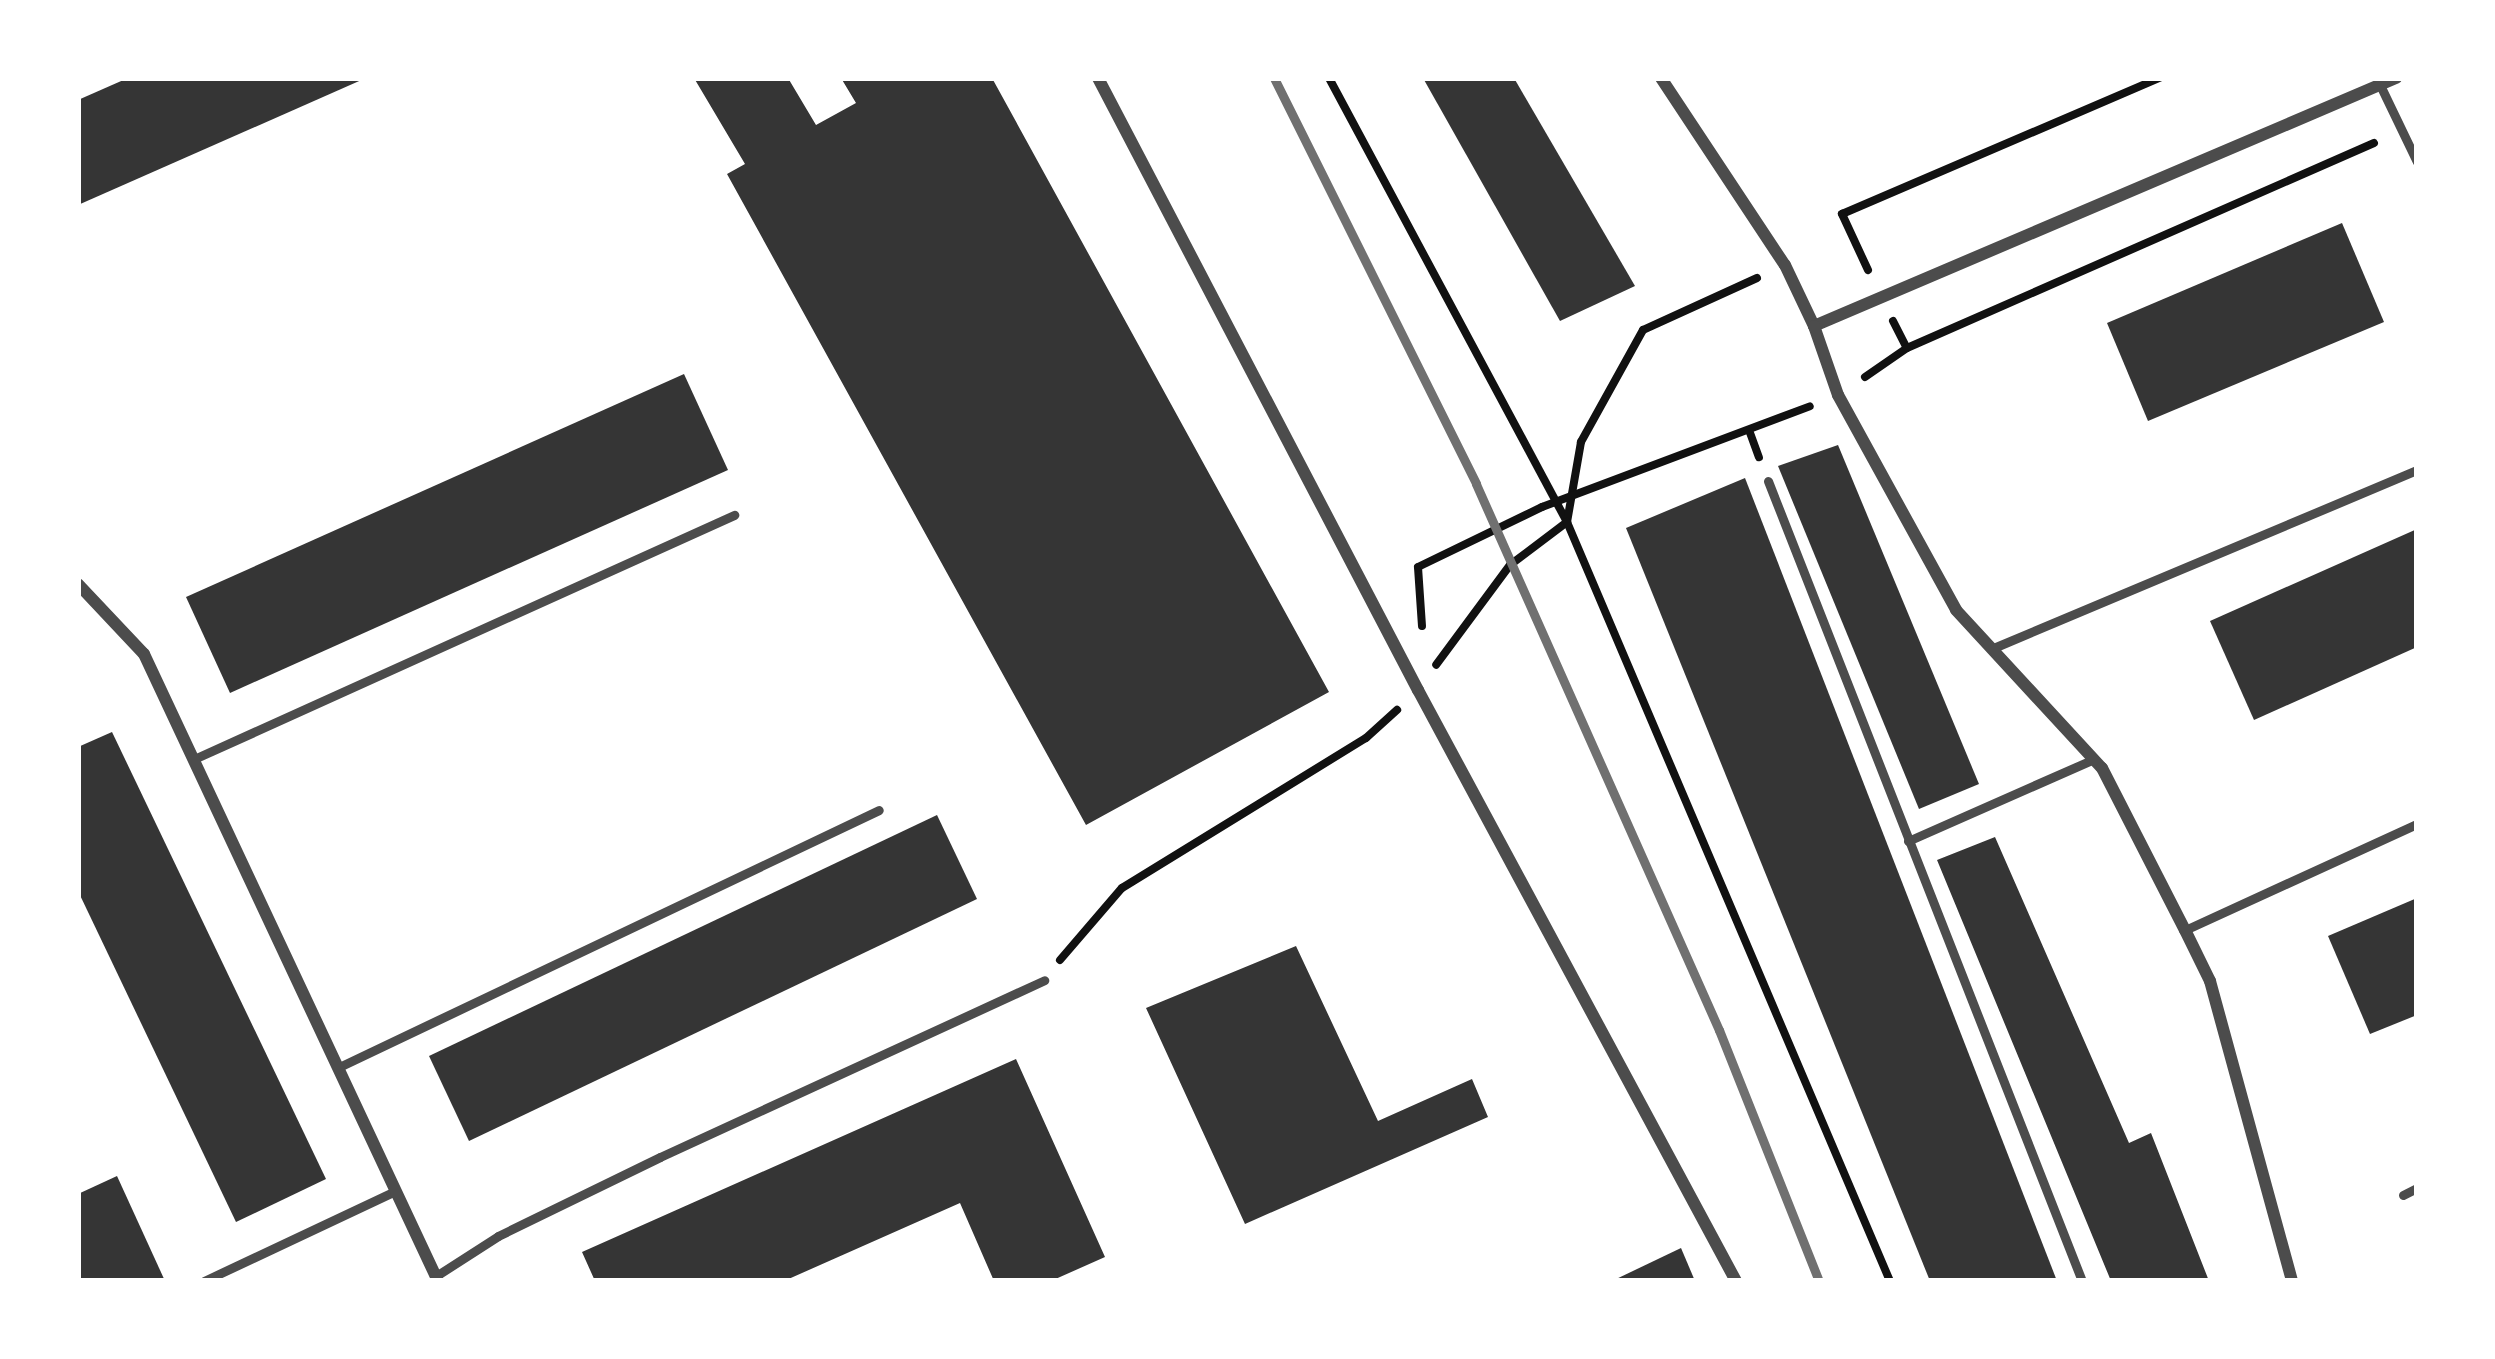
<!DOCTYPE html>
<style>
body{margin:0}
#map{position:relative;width:2495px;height:1359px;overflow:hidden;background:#fff;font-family:Overpass,sans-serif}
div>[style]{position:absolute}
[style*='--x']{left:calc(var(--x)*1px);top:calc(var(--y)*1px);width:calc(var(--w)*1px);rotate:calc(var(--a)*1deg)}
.building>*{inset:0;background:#353535}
.path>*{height:8px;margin:-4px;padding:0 4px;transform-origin:4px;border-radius:4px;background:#111}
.service>*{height:9px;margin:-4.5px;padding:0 4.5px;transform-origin:4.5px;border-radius:4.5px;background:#4c4c4c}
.minor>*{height:12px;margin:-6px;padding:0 6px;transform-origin:6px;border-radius:6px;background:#4c4c4c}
.rail>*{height:9px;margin:-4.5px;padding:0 4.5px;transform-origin:4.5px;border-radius:4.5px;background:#707070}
span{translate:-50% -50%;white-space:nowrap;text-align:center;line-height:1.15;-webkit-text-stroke:12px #fff;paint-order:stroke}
.frame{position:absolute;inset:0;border:81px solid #fff;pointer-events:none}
</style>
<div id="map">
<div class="building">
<i style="clip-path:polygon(128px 78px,366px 78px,78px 205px,78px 100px)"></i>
<i style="clip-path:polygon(694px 78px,788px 78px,816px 125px,856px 103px,841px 78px,992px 78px,1329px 692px,1086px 825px,727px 174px,745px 164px)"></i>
<i style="clip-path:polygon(1423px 78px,1514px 78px,1635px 286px,1560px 321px)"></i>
<i style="clip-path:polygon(2342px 223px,2384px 322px,2148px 421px,2107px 323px)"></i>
<i style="clip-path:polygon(684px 374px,728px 470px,230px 693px,186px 597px)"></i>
<i style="clip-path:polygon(1838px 445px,1979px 784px,1919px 809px,1778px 466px)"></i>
<i style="clip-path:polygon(1745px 478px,2057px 1281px,1930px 1281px,1626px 528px)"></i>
<i style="clip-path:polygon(2417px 529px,2417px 647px,2254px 720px,2210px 621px)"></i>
<i style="clip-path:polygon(112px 732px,326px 1179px,236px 1222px,78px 891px,78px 747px)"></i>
<i style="clip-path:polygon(937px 815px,977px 899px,469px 1141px,429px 1056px)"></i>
<i style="clip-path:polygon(1995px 837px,2129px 1143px,2151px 1133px,2209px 1281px,2111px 1281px,1937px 860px)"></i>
<i style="clip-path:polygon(2417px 898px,2417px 1015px,2370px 1034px,2328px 936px)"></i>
<i style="clip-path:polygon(1296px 946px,1378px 1121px,1472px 1079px,1488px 1117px,1245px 1224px,1146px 1008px)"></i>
<i style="clip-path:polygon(1016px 1059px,1105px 1257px,1051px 1281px,994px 1281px,960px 1203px,784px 1281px,595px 1281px,582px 1252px)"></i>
<i style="clip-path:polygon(117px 1176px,165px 1281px,78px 1281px,78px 1194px)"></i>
<i style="clip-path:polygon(1681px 1248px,1695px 1281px,1612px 1281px)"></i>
</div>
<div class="path">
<i style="--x:1329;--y:78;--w:504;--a:61.81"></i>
<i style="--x:1567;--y:522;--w:71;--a:143"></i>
<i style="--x:1510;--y:565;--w:124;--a:126.5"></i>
<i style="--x:1868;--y:270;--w:62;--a:-114.9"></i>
<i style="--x:1842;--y:214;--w:346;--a:-23.2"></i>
<i style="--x:1757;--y:278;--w:125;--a:155.5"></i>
<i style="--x:1643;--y:330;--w:128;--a:119"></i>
<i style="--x:1581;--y:442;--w:81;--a:99.9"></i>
<i style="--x:1567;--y:522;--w:825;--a:66.95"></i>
<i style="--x:1893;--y:321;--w:30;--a:63"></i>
<i style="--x:1865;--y:377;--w:51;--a:-34.6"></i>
<i style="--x:1907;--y:348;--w:510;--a:-23.7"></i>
<i style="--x:1749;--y:430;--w:29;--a:70"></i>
<i style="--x:1422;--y:626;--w:59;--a:-93.9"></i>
<i style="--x:1418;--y:567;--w:138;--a:-25.8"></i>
<i style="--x:1542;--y:507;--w:286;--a:-20.6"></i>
<i style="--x:1060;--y:960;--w:95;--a:-49.3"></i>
<i style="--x:1122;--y:888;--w:286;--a:-31.6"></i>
<i style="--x:1366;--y:738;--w:42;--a:-42.1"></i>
</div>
<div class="service">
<i style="--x:2380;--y:85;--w:85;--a:64.3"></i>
<i style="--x:1768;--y:481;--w:859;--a:68.57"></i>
<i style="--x:1991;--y:649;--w:462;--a:-22.8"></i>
<i style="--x:194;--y:759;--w:593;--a:-24.32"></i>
<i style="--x:1908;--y:841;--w:203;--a:-23.8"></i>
<i style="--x:2185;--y:930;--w:255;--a:-24.6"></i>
<i style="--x:337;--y:1068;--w:600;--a:-25.46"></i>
<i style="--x:2403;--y:1195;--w:16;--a:-27"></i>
<i style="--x:436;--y:1276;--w:74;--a:-32.8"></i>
<i style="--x:498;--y:1236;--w:180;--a:-26"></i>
<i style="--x:660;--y:1157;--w:423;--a:-24.7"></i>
<i style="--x:204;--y:1281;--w:211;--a:-25.2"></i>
</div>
<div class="minor">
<i style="--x:1098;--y:78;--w:691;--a:62.4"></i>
<i style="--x:1418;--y:690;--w:671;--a:61.72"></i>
<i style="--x:1661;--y:78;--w:224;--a:56.5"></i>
<i style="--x:1785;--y:265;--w:68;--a:64.6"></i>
<i style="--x:1814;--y:326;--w:633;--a:-23.08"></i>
<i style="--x:1814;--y:326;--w:73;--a:70.8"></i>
<i style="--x:1838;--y:395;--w:245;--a:61.2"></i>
<i style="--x:1956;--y:610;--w:215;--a:47.3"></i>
<i style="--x:2102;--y:768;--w:182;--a:62.9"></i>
<i style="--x:2185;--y:930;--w:57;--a:63.9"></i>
<i style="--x:2210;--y:981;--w:311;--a:74.7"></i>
<i style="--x:78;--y:584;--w:96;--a:46.7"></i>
<i style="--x:144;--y:654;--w:693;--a:64.88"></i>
</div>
<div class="rail">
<i style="--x:1274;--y:78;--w:453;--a:63.5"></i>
<i style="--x:1476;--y:484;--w:598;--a:66.01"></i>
<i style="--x:1719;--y:1030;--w:270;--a:68.3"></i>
</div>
<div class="frame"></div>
</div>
